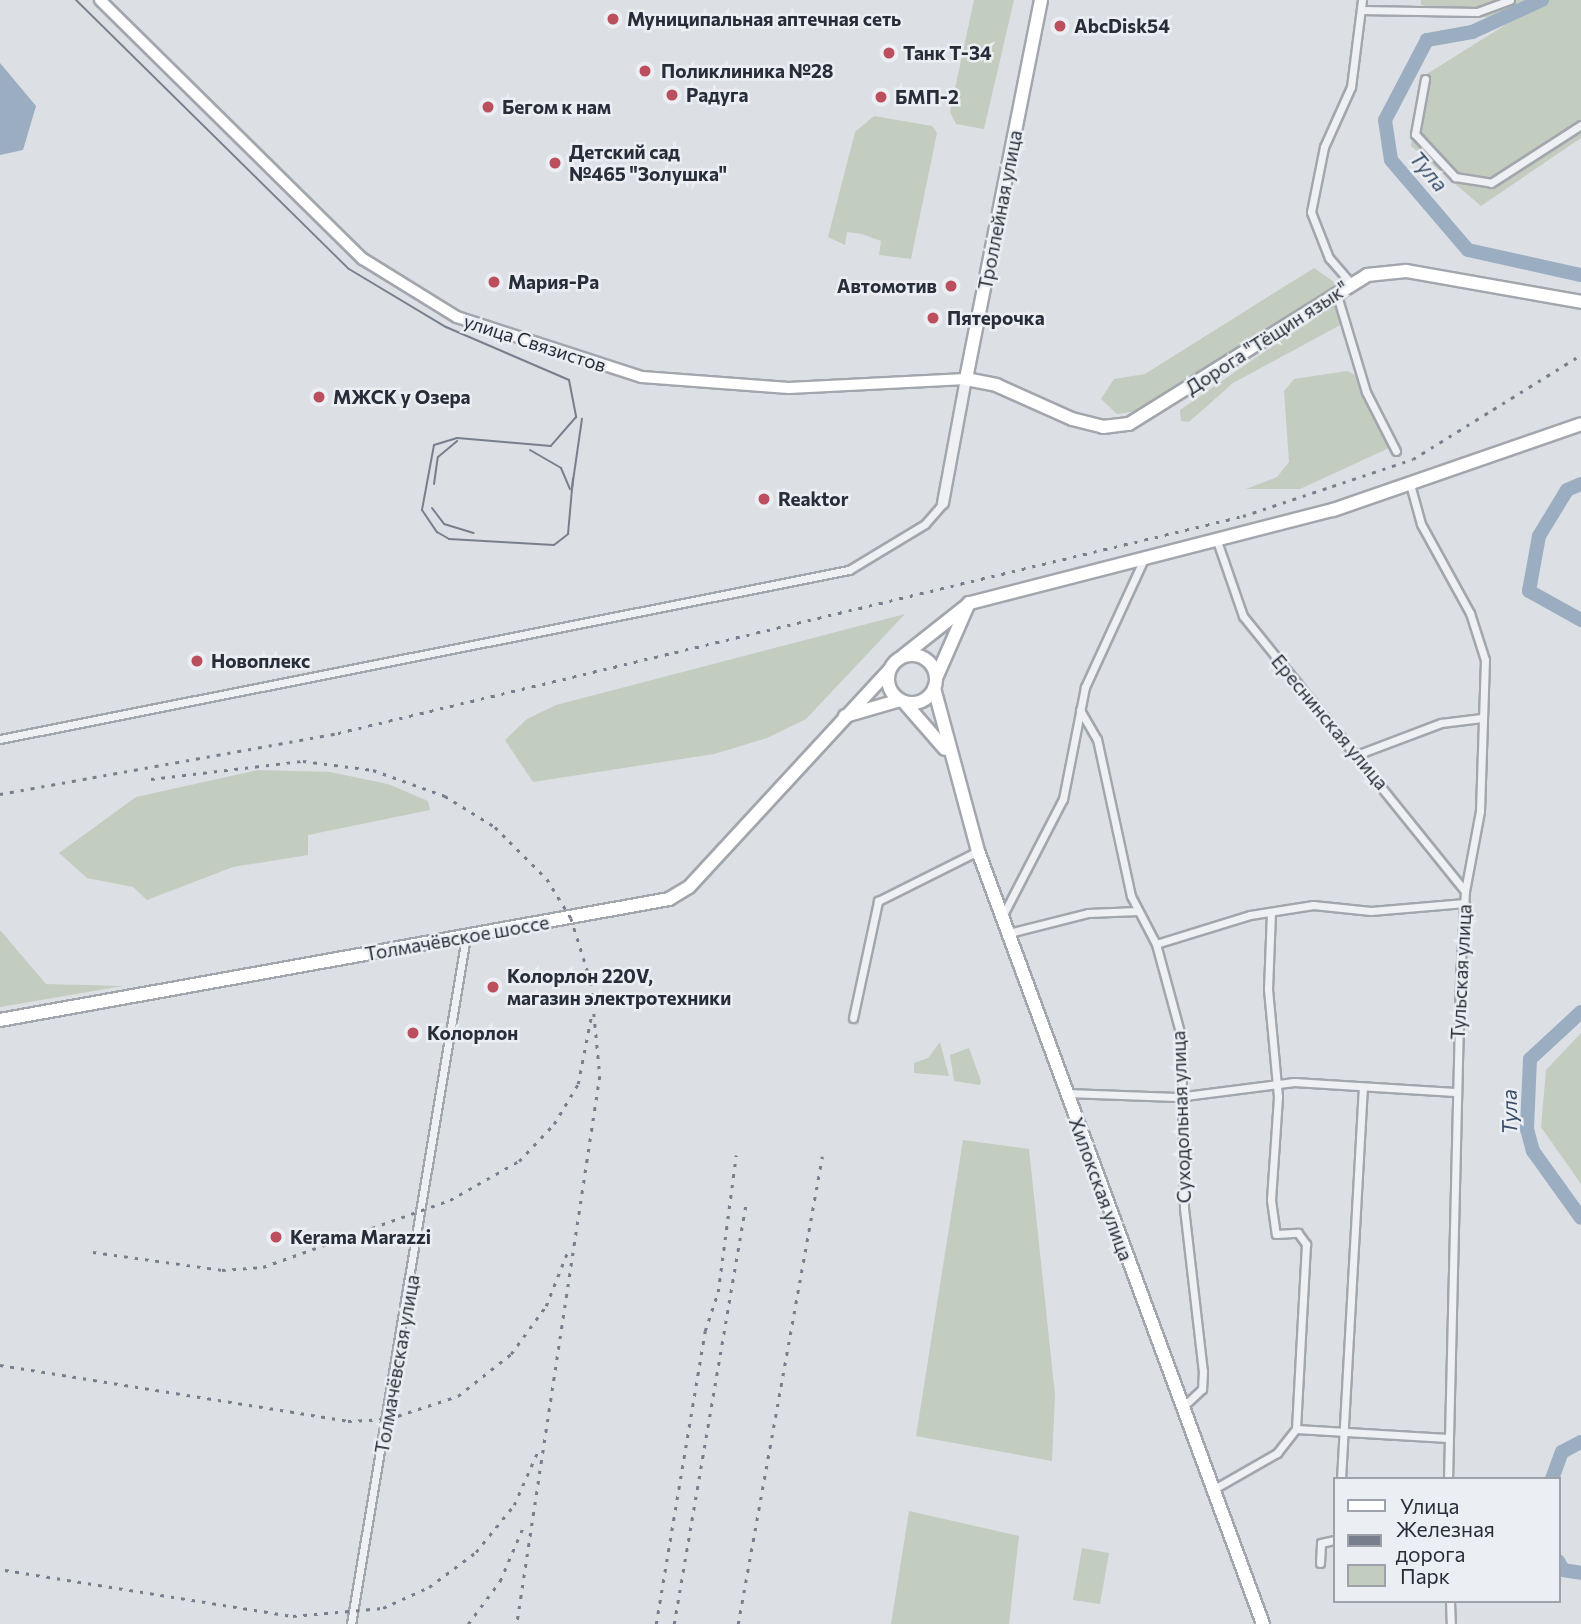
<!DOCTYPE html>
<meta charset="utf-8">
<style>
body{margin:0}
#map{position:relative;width:1581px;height:1624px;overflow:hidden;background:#dcdfe4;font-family:Commissioner,sans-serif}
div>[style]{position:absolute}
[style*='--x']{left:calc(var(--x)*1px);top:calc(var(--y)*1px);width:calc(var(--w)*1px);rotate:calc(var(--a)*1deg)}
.green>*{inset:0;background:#c2cdbf}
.water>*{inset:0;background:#9badc1}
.river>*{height:14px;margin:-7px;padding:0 7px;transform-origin:7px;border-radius:7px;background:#9badc1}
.roads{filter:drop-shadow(2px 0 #a2a6ad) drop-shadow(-2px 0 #a2a6ad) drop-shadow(0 2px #a2a6ad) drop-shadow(0 -2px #a2a6ad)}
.minor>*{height:7px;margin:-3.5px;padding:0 3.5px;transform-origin:3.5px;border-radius:3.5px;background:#eff0f3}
.tertiary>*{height:10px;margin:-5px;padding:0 5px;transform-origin:5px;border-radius:5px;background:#eff0f3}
.secondary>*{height:10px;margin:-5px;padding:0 5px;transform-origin:5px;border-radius:5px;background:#fff}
.primary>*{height:12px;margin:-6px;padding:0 6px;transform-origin:6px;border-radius:6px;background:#fff}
.primary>.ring{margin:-6px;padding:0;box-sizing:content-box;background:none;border:12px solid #fff;border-radius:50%}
.tram>*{height:2px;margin:-1px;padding:0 1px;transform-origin:1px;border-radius:1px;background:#787f8c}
.rail>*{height:2.5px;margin-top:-1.25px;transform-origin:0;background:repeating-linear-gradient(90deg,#787f8c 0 3.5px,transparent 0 10.5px)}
.dots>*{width:19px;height:19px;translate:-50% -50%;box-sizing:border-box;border:4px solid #ebeef3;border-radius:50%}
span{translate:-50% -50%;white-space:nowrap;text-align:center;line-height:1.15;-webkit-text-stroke:5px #ebeef3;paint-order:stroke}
.poi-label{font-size:19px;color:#282e39;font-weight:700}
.left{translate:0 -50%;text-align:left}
.right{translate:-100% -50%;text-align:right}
.street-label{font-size:19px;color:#282e39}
.water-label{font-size:21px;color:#374c68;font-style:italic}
.legend{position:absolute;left:1333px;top:1477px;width:228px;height:126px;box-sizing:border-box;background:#ebeef3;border:2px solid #9da1a9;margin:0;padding:9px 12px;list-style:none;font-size:21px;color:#282e39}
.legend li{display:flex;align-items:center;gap:14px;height:35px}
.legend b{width:35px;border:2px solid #9da1a9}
</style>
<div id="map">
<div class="green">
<i style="clip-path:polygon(974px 0,1014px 0,984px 129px,956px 124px,950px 112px)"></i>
<i style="clip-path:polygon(1421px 0,1581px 0,1581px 138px,1481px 206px,1411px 146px,1422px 77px,1510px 22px,1421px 5px)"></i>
<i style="clip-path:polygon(874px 116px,932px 126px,937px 133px,911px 259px,879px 255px,881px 241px,862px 234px,847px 232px,845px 245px,828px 237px,855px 132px)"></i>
<i style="clip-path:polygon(1314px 268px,1337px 284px,1149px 409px,1117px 414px,1101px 399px,1114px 379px,1145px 374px)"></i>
<i style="clip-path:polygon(1338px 301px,1344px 323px,1233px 383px,1189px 422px,1181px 421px,1180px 410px)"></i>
<i style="clip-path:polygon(1347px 371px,1359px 377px,1389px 448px,1300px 489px,1246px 489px,1277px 477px,1289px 462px,1284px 391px,1294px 379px)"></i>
<i style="clip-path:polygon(905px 614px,806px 719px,767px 738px,714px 754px,533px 782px,505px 740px,527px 719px,556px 705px)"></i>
<i style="clip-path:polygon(258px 770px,330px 772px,388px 784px,428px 801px,430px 810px,308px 835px,308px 855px,233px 867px,147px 900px,133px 887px,87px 878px,59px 853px,136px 797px)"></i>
<i style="clip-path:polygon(0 930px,46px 984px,123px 986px,0 1007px)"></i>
<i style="clip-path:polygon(1581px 1033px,1581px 1184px,1541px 1127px,1546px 1070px)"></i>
<i style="clip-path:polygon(940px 1042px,949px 1076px,914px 1073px,914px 1063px,928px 1058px)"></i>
<i style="clip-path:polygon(969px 1048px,981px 1081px,980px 1085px,954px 1081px,950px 1055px)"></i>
<i style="clip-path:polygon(963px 1140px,1029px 1149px,1055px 1395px,1052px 1461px,916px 1436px)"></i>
<i style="clip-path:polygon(909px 1511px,1019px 1536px,1009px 1624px,891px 1624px)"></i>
<i style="clip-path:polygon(1082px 1548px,1109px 1553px,1100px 1604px,1073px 1600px)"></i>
</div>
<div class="water">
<i style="clip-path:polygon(0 63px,36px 106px,23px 150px,0 155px)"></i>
</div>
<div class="river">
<i style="--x:1542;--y:0;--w:77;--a:155.4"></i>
<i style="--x:1472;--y:32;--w:46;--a:169.9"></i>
<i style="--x:1427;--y:40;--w:90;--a:117.7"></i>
<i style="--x:1385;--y:120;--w:40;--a:81.5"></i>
<i style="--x:1391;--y:160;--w:118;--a:49.5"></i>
<i style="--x:1468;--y:250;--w:116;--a:12.5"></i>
<i style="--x:1581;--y:484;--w:15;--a:157"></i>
<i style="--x:1567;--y:490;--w:54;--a:121.3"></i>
<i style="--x:1539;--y:536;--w:56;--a:100.3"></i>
<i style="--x:1529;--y:591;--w:60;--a:29.1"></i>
<i style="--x:1581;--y:1012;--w:69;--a:137.3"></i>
<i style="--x:1530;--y:1059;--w:70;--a:92.5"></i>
<i style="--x:1527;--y:1129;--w:23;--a:75"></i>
<i style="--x:1533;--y:1151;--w:82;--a:54.4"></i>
<i style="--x:1552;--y:1479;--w:29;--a:-70"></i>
<i style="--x:1562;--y:1452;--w:21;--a:-28"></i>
<i style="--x:1558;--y:1561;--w:10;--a:61"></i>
<i style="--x:1563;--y:1570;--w:18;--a:9"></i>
</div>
<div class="roads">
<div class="minor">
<i style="--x:1361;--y:10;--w:116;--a:1"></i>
<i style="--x:1477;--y:12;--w:35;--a:-20"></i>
<i style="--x:1425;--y:79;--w:56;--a:100.3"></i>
<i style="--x:1415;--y:134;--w:59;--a:47.1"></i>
<i style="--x:1455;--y:177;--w:36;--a:9"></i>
<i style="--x:1491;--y:183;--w:107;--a:-32.8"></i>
<i style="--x:1350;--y:282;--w:32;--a:-131"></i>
<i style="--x:1329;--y:258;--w:49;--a:-111.4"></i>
<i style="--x:1311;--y:212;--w:66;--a:-78.7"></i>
<i style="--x:1324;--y:147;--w:66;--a:-65.8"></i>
<i style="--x:1351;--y:87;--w:88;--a:-82.8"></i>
<i style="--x:1336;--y:292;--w:104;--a:73.3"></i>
<i style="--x:1366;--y:392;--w:66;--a:63"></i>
<i style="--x:1410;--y:484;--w:41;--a:74.6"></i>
<i style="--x:1421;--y:524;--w:102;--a:61.2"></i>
<i style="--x:1470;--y:613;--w:49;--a:72.3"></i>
<i style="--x:1485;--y:660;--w:151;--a:91.9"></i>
<i style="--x:1480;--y:811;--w:81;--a:100.6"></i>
<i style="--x:1465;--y:891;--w:87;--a:93.3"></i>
<i style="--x:1460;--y:978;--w:501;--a:91.37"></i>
<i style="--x:1217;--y:541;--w:79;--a:70.9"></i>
<i style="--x:1243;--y:616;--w:353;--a:51.1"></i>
<i style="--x:1080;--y:710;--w:34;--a:60"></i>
<i style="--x:1097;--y:739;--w:161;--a:77.8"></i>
<i style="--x:1131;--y:896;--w:54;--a:62.5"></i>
<i style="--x:1156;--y:944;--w:95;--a:74.8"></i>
<i style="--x:1181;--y:1036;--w:172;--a:89"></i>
<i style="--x:1184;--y:1208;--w:164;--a:83.4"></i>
<i style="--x:1203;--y:1371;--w:18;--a:93"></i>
<i style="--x:1202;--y:1389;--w:26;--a:137"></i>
<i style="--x:0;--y:739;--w:866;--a:-11.26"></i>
<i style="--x:849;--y:570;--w:89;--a:-31.2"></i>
<i style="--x:925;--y:524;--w:28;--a:-49"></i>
<i style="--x:1359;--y:754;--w:88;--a:-20.7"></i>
<i style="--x:1441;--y:723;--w:41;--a:-7"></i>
<i style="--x:1271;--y:912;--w:77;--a:92.2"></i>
<i style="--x:1268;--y:989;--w:108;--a:84.7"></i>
<i style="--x:1278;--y:1097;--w:103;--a:93.9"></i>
<i style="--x:1271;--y:1200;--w:34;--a:82"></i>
<i style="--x:1276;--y:1234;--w:22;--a:-3"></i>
<i style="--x:1298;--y:1233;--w:14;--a:54"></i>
<i style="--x:1306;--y:1244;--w:185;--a:93.1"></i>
<i style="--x:1003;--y:915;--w:131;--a:-62.7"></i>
<i style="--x:1063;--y:799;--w:114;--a:-78.9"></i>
<i style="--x:1085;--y:687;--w:141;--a:-65.3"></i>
<i style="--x:1009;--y:933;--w:81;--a:-14.2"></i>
<i style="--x:1088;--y:913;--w:50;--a:-2.3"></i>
<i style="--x:1156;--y:944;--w:98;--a:-17.1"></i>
<i style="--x:1250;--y:915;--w:64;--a:-9"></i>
<i style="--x:1313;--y:905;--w:58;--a:5.9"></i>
<i style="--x:1371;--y:911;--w:94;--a:-4.9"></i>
<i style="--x:853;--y:1018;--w:120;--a:-77.9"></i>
<i style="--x:878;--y:901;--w:112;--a:-26.6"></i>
<i style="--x:1066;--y:1093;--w:111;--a:2.1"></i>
<i style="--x:1177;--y:1097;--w:118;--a:-7.3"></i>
<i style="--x:1294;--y:1082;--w:161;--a:3.6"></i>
<i style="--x:1341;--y:1479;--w:389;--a:-86.8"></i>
<i style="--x:1214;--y:1489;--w:73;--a:-29.7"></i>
<i style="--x:1277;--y:1453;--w:31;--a:-52"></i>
<i style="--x:1296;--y:1429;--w:152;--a:3.4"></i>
<i style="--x:1320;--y:1563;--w:20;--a:-87"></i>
<i style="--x:1321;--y:1543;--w:13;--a:-13"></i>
<i style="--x:1450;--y:1601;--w:23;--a:88"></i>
<i style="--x:351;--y:1624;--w:697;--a:-80.5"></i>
</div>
<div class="tertiary">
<i style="--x:943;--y:503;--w:126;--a:-79.5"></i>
</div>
<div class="secondary">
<i style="--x:100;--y:0;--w:369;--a:44.6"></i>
<i style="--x:363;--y:259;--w:110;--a:31.7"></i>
<i style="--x:457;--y:317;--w:194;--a:18"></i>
<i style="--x:642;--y:377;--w:147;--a:4.3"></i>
<i style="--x:789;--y:388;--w:177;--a:-2.9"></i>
</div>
<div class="primary">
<i style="--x:1041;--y:0;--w:386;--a:101.2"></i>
<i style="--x:966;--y:379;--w:31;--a:11"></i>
<i style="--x:996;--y:385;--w:83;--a:24.1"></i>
<i style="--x:1072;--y:419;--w:32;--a:14"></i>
<i style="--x:1103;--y:427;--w:26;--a:-7"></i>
<i style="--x:1129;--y:424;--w:281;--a:-32"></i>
<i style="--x:1367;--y:275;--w:39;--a:-6"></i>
<i style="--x:1406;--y:271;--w:178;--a:10"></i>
<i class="ring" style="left:888px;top:655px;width:36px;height:36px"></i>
<i style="--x:903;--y:656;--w:85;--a:-38.3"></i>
<i style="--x:970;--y:603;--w:375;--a:-14.4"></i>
<i style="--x:1333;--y:510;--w:262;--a:-19.1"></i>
<i style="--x:936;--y:678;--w:82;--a:-66.3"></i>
<i style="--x:934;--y:688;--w:169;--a:74.9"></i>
<i style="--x:978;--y:851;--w:824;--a:69.76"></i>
<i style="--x:904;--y:702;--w:62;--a:48.9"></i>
<i style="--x:845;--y:716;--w:57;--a:-16.2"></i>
<i style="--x:0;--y:1020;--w:680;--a:-10.25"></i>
<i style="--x:669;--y:899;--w:23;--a:-31"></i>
<i style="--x:689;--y:887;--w:295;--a:-47.3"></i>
</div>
</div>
<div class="tram">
<i style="--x:76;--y:0;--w:383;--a:44.6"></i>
<i style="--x:349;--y:269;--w:113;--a:30.9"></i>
<i style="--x:446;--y:327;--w:134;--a:23.3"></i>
<i style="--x:569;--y:380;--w:38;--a:79"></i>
<i style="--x:576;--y:417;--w:38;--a:131"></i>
<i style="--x:551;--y:446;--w:94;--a:-175.1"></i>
<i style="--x:457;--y:438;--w:24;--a:163"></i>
<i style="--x:434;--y:445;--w:66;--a:100.5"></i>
<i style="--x:422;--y:510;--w:27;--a:56"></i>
<i style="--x:437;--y:532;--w:14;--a:30"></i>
<i style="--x:449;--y:539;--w:105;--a:3.3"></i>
<i style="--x:554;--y:545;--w:18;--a:-38"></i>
<i style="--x:568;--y:534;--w:56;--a:-84.9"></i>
<i style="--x:530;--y:450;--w:36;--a:30"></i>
<i style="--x:561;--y:468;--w:23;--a:67"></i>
<i style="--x:434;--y:484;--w:27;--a:-82"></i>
<i style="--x:438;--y:457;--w:25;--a:-40"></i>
<i style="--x:572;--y:488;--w:70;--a:-81.8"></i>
<i style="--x:432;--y:508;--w:20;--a:53"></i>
<i style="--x:444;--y:524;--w:31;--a:17"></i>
</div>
<div class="rail">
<i style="--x:151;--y:779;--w:153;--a:-6.8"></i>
<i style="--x:303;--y:761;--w:71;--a:7.3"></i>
<i style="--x:373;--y:770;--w:77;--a:19.9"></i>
<i style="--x:445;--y:796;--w:59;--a:31.8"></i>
<i style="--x:495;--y:827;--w:74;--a:45"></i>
<i style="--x:547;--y:879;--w:46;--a:58.4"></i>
<i style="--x:571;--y:918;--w:67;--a:72.6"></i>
<i style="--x:591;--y:982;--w:94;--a:84.5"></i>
<i style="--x:600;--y:1076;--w:554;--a:98.61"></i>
<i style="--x:0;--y:794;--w:343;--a:-10.2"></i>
<i style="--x:338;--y:733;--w:931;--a:-13.48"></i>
<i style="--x:1243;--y:516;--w:179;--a:-18.5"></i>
<i style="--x:1413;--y:459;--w:198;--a:-31.8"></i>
<i style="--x:93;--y:1252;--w:130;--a:7.9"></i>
<i style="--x:222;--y:1270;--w:41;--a:-4.2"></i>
<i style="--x:263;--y:1267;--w:199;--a:-19.7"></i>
<i style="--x:450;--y:1200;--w:79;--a:-29.5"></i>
<i style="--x:519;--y:1161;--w:51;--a:-46.6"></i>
<i style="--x:554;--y:1124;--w:47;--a:-59"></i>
<i style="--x:578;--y:1084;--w:68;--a:-79"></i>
<i style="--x:0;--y:1365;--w:352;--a:9.1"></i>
<i style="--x:348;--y:1421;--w:40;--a:-2.9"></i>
<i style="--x:388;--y:1419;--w:74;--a:-18.2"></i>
<i style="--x:458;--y:1396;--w:68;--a:-38.4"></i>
<i style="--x:511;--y:1354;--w:59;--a:-53.9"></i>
<i style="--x:546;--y:1306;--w:57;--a:-68.4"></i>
<i style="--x:5;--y:1570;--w:292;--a:9.1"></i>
<i style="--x:293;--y:1616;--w:90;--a:-5.1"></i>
<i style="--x:383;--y:1608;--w:51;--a:-24.5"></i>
<i style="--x:429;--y:1587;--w:59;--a:-36.7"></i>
<i style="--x:476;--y:1552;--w:60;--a:-51"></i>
<i style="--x:514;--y:1505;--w:57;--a:-66.1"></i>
<i style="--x:468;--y:1624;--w:54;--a:-53.3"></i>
<i style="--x:500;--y:1581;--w:61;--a:-66.8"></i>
<i style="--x:656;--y:1624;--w:297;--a:-80.5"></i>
<i style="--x:705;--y:1331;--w:41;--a:-71.6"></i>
<i style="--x:718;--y:1292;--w:138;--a:-82.5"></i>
<i style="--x:674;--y:1624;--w:428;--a:-80.3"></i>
<i style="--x:738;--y:1624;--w:475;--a:-79.8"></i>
</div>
<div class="dots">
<i style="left:613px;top:19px;background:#bc4f5d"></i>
<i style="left:1060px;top:26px;background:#bc4f5d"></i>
<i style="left:889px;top:53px;background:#bc4f5d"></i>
<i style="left:645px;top:71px;background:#bc4f5d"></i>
<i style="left:672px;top:95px;background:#bc4f5d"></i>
<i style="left:881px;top:97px;background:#bc4f5d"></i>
<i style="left:488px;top:107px;background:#bc4f5d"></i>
<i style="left:555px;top:163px;background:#bc4f5d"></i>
<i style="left:494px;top:282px;background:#bc4f5d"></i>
<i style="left:951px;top:286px;background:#bc4f5d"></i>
<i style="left:933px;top:318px;background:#bc4f5d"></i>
<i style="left:319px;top:397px;background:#bc4f5d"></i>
<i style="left:764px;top:499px;background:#bc4f5d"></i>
<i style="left:197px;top:661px;background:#bc4f5d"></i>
<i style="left:493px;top:987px;background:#bc4f5d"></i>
<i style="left:413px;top:1033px;background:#bc4f5d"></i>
<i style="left:276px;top:1237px;background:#bc4f5d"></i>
</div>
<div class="poi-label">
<span class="left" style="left:627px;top:19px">Муниципальная аптечная сеть</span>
<span class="left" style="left:1074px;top:26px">AbcDisk54</span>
<span class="left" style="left:903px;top:53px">Танк Т-34</span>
<span class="left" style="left:661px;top:71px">Поликлиника №28</span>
<span class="left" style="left:686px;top:95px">Радуга</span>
<span class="left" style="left:895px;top:97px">БМП-2</span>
<span class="left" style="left:502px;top:107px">Бегом к нам</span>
<span class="left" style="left:569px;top:163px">Детский сад<br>№465 "Золушка"</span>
<span class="left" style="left:508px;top:282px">Мария-Ра</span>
<span class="right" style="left:937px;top:286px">Автомотив</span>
<span class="left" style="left:947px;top:318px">Пятерочка</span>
<span class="left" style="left:333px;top:397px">МЖСК у Озера</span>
<span class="left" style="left:778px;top:499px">Reaktor</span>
<span class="left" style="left:211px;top:661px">Новоплекс</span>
<span class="left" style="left:507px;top:987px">Колорлон 220V,<br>магазин электротехники</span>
<span class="left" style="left:427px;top:1033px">Колорлон</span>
<span class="left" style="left:290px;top:1237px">Kerama Marazzi</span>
</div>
<div class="street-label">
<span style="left:1000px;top:210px;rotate:-79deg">Троллейная улица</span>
<span style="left:1267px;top:338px;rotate:-33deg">Дорога "Тёщин язык"</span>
<span style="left:535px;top:343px;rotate:18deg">улица Связистов</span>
<span style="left:1330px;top:722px;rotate:50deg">Ереснинская улица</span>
<span style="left:457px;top:938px;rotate:-10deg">Толмачёвское шоссе</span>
<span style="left:1461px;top:972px;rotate:-87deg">Тульская улица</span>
<span style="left:1181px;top:1117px;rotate:-92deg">Суходольная улица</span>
<span style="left:1101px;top:1189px;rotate:70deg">Хилокская улица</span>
<span style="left:397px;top:1364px;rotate:-80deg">Толмачёвская улица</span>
</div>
<div class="water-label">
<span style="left:1429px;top:171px;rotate:50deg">Тула</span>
<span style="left:1509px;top:1112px;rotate:-91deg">Тула</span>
</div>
<ul class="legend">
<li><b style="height:9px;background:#fff"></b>Улица</li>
<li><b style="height:9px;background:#787f8c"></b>Железная дорога</li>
<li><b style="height:19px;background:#c2cdbf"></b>Парк</li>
</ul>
</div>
